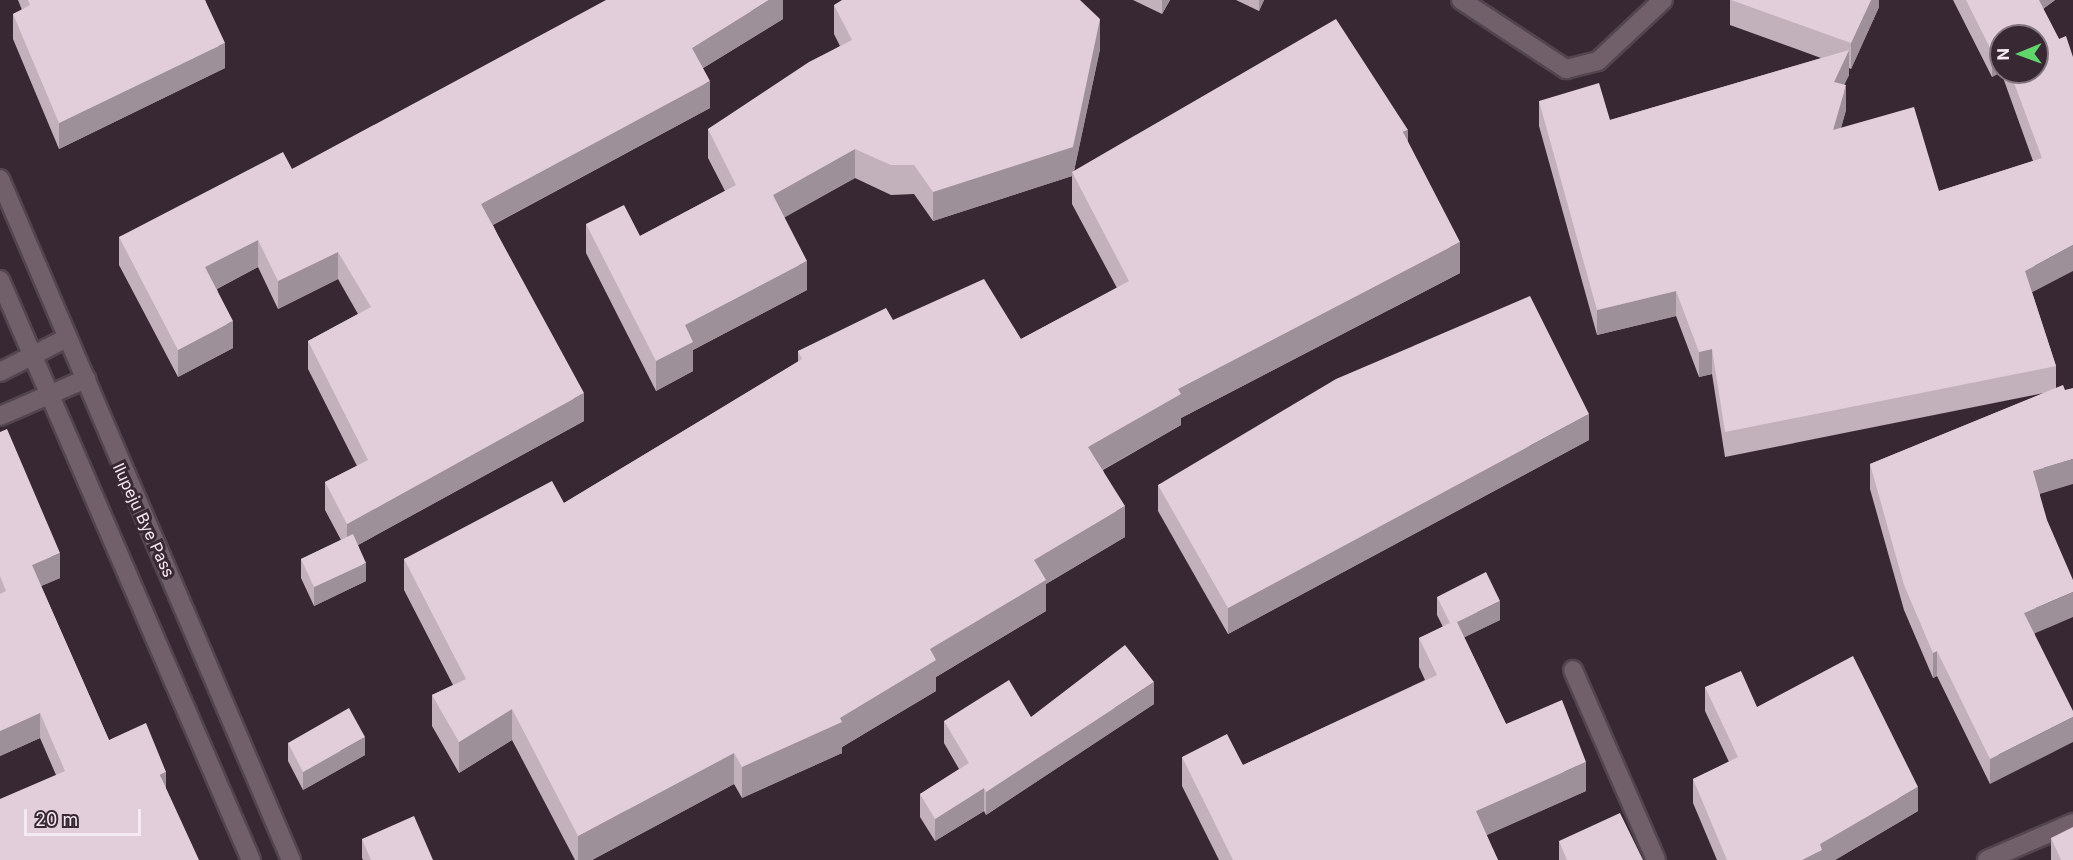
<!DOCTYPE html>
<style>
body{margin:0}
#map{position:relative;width:2073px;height:860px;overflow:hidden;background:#382833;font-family:Inter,sans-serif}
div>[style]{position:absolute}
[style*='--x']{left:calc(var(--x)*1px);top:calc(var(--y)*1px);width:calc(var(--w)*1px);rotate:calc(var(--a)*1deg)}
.roads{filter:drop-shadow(2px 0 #52454e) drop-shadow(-2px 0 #52454e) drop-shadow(0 2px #52454e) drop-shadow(0 -2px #52454e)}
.street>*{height:18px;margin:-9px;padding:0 9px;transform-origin:9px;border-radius:9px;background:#715f6a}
.wall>*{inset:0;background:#c2b0bb}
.shaded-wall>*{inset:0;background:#9e9099}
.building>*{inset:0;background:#e2cdda}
span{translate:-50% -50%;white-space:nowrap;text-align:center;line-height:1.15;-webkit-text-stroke:6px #382833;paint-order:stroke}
.street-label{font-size:16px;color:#f5eaf1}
.north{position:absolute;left:1989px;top:24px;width:60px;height:60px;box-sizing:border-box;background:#382833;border:2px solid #84767f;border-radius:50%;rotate:269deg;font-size:16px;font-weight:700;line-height:24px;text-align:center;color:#f5eaf1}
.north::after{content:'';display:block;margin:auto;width:21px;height:27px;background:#60d56b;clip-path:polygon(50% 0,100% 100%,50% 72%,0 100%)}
.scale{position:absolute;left:24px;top:809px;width:117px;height:27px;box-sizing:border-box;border:3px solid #f5eaf1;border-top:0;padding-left:8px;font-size:18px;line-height:21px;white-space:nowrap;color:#f5eaf1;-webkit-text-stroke:4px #382833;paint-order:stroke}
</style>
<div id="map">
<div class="roads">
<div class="street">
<i style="--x:1461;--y:0;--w:126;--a:33.3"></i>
<i style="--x:1566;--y:69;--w:33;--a:-14"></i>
<i style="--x:1598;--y:61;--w:89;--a:-43.2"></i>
<i style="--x:0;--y:179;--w:741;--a:66.86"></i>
<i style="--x:0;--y:280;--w:632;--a:66.6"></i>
<i style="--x:0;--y:372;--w:75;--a:-26.9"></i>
<i style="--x:0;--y:416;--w:94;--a:-23.3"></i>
<i style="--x:1573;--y:670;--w:207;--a:66.4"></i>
<i style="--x:1987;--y:860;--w:94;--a:-23.3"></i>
</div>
</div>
<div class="wall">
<i style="clip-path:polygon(18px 0,205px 0,225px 68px,59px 149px,13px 39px,13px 14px,22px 10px)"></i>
<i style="clip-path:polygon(783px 0,783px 19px,703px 68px,710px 108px,493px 225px,584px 421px,358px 545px,366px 581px,314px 606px,301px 578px,301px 559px,341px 540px,325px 510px,325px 482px,357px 466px,308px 369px,308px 341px,358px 314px,338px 279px,278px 309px,258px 267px,217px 289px,233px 348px,178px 377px,119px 265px,119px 237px,292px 169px)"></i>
<i style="clip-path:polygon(1133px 0,1170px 0,1162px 14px)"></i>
<i style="clip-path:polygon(1236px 0,1264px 0,1259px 11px)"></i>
<i style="clip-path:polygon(evenodd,1730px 0,1879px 0,1879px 7px,1851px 69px,1849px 68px,1849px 75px,1844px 84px,1846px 110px,1841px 128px,1939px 191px,2033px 161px,2001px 72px,1992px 77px,1953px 0,2055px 0,2043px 9px,2059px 39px,2032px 292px,2056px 366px,2056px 388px,2040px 494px,2035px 633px,1990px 784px,1937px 676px,1933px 678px,1904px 610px,1870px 489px,1870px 464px,2044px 393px,1725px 457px,1712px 374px,1699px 377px,1676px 316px,1597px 335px,1539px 126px,1539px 101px,1610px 120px,1821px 58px,1730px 25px,1730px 0,2001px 36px,2037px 72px,2001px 72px,2001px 36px)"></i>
<i style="clip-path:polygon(834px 5px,1100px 49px,1074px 171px,1408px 142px,1460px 273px,1181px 418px,1181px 425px,1103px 470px,1125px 537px,1046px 584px,1046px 611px,936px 677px,936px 691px,842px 747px,842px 753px,742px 798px,734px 784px,592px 860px,575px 860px,512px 740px,459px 773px,432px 726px,432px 695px,453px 685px,404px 590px,404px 559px,564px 503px,798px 362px,798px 351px,893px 320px,1021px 339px,1117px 288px,1072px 204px,1072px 176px,933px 221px,914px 194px,891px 195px,855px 178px,784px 217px,807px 290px,693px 350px,693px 371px,656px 391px,586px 253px,586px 224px,640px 236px,725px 191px,708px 158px,708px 129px,840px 46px,834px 34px)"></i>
<i style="clip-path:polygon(0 432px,60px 578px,41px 586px,109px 740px,166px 772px,56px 775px,40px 738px,0 756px)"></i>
<i style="clip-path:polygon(1589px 440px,1228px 634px,1158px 511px,1158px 485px)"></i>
<i style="clip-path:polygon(1437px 597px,1500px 620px,1464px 637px,1506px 724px,1586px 791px,1486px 835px,1498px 860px,1219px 860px,1182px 786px,1182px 757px,1243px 765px,1425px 680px,1419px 667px,1419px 638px,1443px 627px,1437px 615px)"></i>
<i style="clip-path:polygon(1705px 687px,1757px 707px,1918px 811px,1835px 860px,1717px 860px,1693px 803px,1693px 779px,1729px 762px,1705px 711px)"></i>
<i style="clip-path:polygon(1154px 704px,986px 815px,984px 811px,935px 841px,920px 817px,920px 794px,959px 769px,944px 743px,944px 721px,1031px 717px)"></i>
<i style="clip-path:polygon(288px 743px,365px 755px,303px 790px,288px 761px)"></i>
<i style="clip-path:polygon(2051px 838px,2073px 860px,2051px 860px)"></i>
<i style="clip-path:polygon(362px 839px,433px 860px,363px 860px,362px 858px)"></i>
<i style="clip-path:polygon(1559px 841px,1643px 860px,1559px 860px)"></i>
</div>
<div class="shaded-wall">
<i style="clip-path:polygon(769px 0,783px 0,783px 19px,692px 75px,692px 48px)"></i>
<i style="clip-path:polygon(1162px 0,1170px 0,1162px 14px)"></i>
<i style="clip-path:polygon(1259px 0,1264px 0,1259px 11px)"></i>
<i style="clip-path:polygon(1871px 0,1879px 0,1879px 7px,1851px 69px,1851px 43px)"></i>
<i style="clip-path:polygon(2034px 0,2055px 0,2034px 15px)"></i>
<i style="clip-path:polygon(1100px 19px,1100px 49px,1073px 176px,1072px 172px,1072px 176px,933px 221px,933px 192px)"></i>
<i style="clip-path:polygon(225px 43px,225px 68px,59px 149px,59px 123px)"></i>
<i style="clip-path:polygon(2001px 47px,2001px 72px,1992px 77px,1992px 52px)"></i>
<i style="clip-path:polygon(1849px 50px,1849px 75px,1834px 107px,1834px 82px)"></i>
<i style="clip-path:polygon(710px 81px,710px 108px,481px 231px,481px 204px)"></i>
<i style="clip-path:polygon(1846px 85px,1846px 110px,1833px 155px,1833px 130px)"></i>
<i style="clip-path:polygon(1408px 130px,1408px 161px,1403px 132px)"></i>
<i style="clip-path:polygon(855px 149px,855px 178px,773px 224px,773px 195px)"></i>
<i style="clip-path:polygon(258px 240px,258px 267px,205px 295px,205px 267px)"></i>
<i style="clip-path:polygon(1460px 242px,1460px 273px,1181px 418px,1181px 425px,1088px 478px,1088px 447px,1178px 389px)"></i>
<i style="clip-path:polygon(2073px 245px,2073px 271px,2025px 296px,2025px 271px)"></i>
<i style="clip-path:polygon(338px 252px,338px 279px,278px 309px,278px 281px)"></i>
<i style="clip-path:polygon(807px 261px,807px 290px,693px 350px,693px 371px,656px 391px,656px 361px,685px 325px)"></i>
<i style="clip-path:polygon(1676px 291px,1676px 316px,1597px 335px,1597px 310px)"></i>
<i style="clip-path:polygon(233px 321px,233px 348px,178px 377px,178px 350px)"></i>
<i style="clip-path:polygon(1712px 349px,1712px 374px,1699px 377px,1699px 352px)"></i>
<i style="clip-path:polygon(584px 393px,584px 421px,347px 551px,347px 524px)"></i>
<i style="clip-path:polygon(1589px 414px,1589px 440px,1228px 634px,1228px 608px)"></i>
<i style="clip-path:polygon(2073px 459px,2073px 484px,2033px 496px,2033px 471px)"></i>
<i style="clip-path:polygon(1125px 506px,1125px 537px,1046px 584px,1046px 611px,936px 677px,936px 691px,842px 747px,842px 753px,742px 798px,742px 767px,840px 718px,930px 649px,1034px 560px)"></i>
<i style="clip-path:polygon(60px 553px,60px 578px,32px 590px,32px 565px)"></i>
<i style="clip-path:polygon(366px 563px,366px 581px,314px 606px,314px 587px)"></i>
<i style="clip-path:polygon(2073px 592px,2073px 617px,2024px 638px,2024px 613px)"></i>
<i style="clip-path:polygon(1500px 601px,1500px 620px,1451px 644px,1451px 625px)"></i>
<i style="clip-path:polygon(1937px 651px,1937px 676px,1933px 678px,1933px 653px)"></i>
<i style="clip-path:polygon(1154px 682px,1154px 704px,986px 815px,986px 792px)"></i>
<i style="clip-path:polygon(512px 709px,512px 740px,459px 773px,459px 742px)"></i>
<i style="clip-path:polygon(40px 713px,40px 738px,0 756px,0 731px)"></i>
<i style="clip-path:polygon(2073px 717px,2073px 742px,1990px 784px,1990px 759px)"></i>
<i style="clip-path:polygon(365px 737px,365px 755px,303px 790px,303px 772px)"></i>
<i style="clip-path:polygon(734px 753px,734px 784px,592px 860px,578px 860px,578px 836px)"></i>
<i style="clip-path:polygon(1586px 762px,1586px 791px,1476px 840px,1476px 811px)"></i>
<i style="clip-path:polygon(166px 772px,166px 798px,160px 775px)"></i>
<i style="clip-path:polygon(1918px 787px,1918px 811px,1835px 860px,1802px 860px,1820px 844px)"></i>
<i style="clip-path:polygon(984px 788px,984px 811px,935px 841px,935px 819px)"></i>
</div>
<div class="building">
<i style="clip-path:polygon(28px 0,205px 0,225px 43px,59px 123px,13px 14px,30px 5px)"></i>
<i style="clip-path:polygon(606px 0,769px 0,692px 48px,710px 81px,481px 204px,584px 393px,347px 524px,325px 482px,368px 460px,308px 341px,371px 307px,338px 252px,278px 281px,258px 240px,205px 267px,233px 321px,178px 350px,119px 237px,283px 152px,292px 169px)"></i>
<i style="clip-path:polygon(842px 0,1080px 0,1100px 19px,1073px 147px,933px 192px,914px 165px,891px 165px,855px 149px,773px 195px,807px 261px,685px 325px,693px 342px,656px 361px,586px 224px,624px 205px,640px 236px,736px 185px,708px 129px,809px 62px,852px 40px,834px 5px)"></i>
<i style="clip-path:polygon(1731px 0,1871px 0,1851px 43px)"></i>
<i style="clip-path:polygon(1966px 0,2039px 0,2059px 39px,2066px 36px,2073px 57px,2073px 245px,2025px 271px,2056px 366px,1725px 432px,1712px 349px,1699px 352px,1676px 291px,1597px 310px,1539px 101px,1599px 83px,1610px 120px,1849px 50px,1834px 82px,1846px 85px,1833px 130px,1914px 107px,1939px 191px,2042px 158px,2010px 72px,2037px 72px,2037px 36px,2001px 36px,2001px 47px,1992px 52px)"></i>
<i style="clip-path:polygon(1336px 19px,1408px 130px,1403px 132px,1460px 242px,1178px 389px,1181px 394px,1088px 447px,1125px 506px,1034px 560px,1046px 580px,930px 649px,936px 660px,840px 718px,842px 722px,742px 767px,734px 753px,578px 836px,512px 709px,459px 742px,432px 695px,466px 679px,404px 559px,552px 481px,564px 503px,802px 359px,798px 351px,886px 308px,893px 320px,984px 279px,1021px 339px,1129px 281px,1072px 172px)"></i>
<i style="clip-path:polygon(1530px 296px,1589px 414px,1228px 608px,1158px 485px,1336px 379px)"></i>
<i style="clip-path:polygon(2063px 385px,2065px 390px,2073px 388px,2073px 459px,2033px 471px,2047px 520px,2073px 580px,2073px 592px,2024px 613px,2073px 711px,2073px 717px,1990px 759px,1937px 651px,1933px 653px,1904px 585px,1870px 464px)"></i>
<i style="clip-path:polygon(7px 429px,60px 553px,32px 565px,109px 740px,146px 723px,166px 772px,160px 775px,199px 860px,0 860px,0 799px,65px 771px,40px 713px,0 731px,0 594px,6px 591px,0 576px,0 432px)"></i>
<i style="clip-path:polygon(353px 534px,366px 563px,314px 587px,301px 559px)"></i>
<i style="clip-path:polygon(1486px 572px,1500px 601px,1457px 622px,1456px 620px,1450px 623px,1437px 597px)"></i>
<i style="clip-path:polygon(1456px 620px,1506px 724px,1562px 700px,1586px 762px,1476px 811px,1498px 860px,1233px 860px,1182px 757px,1227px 734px,1243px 765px,1437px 675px,1419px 638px)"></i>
<i style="clip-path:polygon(1125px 645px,1154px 682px,986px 792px,984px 788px,935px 819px,920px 794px,969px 763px,944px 721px,1009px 680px,1031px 717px)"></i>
<i style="clip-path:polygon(1853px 656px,1918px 787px,1820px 844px,1822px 850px,1802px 860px,1727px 860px,1693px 779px,1738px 757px,1705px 687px,1741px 671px,1757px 707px)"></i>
<i style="clip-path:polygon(349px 708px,365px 737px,303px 772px,288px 743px)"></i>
<i style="clip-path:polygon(1620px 813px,1643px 860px,1567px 860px,1559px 841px)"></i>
<i style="clip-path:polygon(414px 816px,433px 860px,371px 860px,362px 839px)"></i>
<i style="clip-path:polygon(2073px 827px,2073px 860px,2061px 860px,2051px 838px)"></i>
</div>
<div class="street-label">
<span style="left:144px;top:520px;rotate:65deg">Ilupeju Bye Pass</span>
</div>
<div class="north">N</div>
<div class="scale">20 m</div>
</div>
